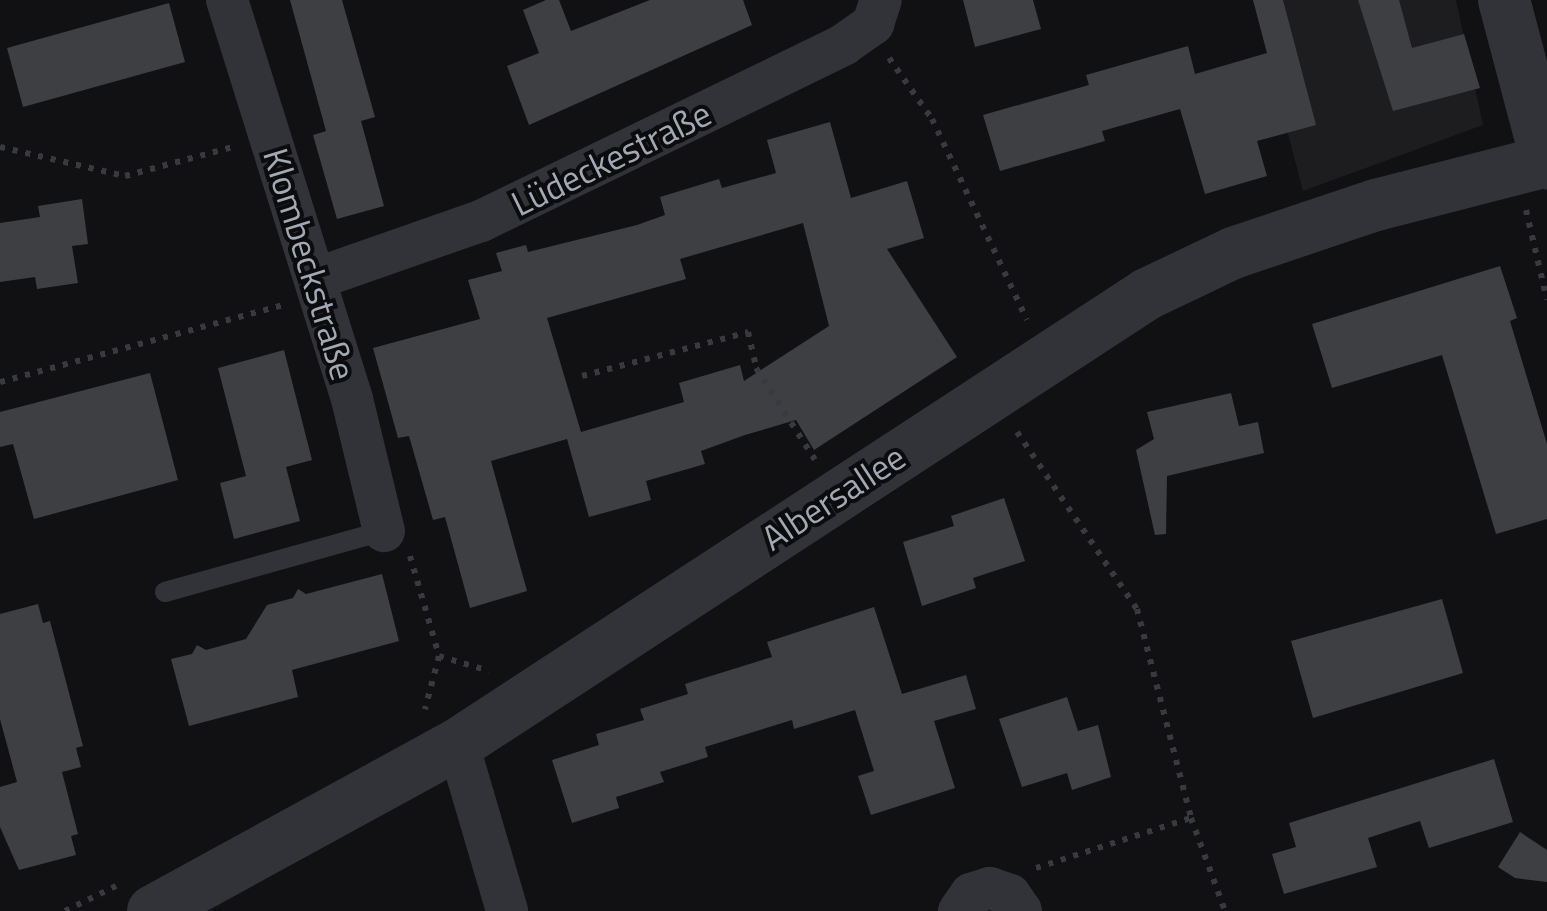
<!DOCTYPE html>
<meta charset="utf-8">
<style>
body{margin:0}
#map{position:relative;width:1547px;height:911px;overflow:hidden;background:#111113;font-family:"Titillium Web",sans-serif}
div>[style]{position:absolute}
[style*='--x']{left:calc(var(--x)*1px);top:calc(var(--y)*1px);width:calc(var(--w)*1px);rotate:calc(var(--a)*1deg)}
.built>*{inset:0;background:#1d1d20}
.building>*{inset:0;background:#3d3f43}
.path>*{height:6px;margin-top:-3px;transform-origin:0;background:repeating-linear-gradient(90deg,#383a3f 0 5px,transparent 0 13px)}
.service>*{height:20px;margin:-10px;padding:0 10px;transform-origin:10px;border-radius:10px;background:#323338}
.minor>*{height:42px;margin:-21px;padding:0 21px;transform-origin:21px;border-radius:21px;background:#323338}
.tertiary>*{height:52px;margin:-26px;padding:0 26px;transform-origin:26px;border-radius:26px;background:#323338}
span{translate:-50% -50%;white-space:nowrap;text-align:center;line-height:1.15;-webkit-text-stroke:8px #0c0c0e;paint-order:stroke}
.street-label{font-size:35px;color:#a2a9b4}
</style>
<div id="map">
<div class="built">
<i style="clip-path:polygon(1253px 0,1456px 0,1483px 125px,1303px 191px)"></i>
</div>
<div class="building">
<i style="clip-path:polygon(290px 0,342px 0,375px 117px,361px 121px,384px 206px,337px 219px,313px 135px,326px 131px)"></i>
<i style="clip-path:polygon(546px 0,559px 0,571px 31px,650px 0,743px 0,752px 25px,529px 125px,507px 66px,539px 53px,523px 10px)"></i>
<i style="clip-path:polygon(963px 0,1033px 0,1041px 29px,975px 47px)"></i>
<i style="clip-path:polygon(1253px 0,1283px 0,1316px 125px,1257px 141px,1267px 176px,1205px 194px,1180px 109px,1102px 131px,1105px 141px,1000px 171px,983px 115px,1089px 85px,1086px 75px,1188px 46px,1195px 74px,1267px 53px)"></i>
<i style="clip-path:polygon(1358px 0,1399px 0,1412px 48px,1464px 34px,1480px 88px,1393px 111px)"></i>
<i style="clip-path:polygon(169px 3px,185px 62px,23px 107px,7px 48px)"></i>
<i style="clip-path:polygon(evenodd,830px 122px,851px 198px,907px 181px,924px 238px,887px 249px,957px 357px,814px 450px,796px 420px,745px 435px,701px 451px,705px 464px,646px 481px,651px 500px,589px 517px,567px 439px,491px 461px,527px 591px,470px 608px,445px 517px,433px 520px,409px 436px,398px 438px,373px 348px,480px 319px,468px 280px,502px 271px,496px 253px,526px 245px,528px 252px,637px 225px,665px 215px,660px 197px,719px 179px,722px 188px,776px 173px,767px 140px,830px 122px,803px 223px,829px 326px,744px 381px,740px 365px,679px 383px,684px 402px,581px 432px,547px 318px,686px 279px,680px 259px,803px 223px)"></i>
<i style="clip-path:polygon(82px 199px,88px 244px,72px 246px,78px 283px,37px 289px,35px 277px,0 282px,0 223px,40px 217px,38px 206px)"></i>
<i style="clip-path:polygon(1500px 266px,1517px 318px,1510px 321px,1547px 444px,1547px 519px,1496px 534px,1442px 355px,1332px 388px,1312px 324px)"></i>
<i style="clip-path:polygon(284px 350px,312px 460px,286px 467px,300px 521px,234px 539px,220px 483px,246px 476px,218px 368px)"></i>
<i style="clip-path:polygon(150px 373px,178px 480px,34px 519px,13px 444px,0 447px,0 412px)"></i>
<i style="clip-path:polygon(1231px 393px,1239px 426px,1258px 422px,1264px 453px,1167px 476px,1166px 534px,1155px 535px,1136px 450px,1154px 439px,1147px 412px)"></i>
<i style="clip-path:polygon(1004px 498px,1025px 561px,973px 578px,976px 588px,922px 606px,903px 542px,954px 526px,951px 516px)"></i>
<i style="clip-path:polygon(382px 574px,399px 641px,292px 670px,298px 697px,189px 726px,171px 659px,192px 654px,197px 645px,206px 650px,246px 639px,267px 605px,293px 598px,298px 589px,306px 594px)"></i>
<i style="clip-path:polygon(1442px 599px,1463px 673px,1313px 718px,1291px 641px)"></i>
<i style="clip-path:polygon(38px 604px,43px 623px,50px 621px,83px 746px,76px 748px,81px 767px,62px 772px,78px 834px,71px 836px,76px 855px,19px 870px,0 827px,0 787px,17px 782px,0 719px,0 614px)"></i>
<i style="clip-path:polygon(874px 607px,902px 694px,966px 675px,976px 709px,934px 721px,955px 788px,871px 815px,858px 776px,874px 771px,855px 710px,794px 729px,792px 720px,705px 747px,708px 757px,660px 772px,664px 782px,616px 797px,619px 808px,572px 823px,552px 760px,599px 745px,596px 734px,644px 720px,640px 709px,688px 694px,685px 684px,772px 657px,767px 642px)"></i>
<i style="clip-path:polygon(1067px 697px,1078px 731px,1098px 725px,1111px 777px,1072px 790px,1067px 773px,1022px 787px,999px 719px)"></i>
<i style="clip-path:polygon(1494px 759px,1513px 822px,1429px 848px,1420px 821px,1368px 838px,1377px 867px,1284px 894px,1272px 854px,1296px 847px,1289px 823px)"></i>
<i style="clip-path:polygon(1520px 832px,1547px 850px,1547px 882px,1515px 878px,1498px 867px)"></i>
</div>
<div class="path">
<i style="--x:889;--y:58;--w:75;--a:54.8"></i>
<i style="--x:932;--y:119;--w:222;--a:64.7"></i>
<i style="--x:0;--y:147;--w:128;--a:13.1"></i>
<i style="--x:125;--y:176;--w:115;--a:-15.1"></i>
<i style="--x:1526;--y:210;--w:92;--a:76.9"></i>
<i style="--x:582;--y:376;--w:172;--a:-14.8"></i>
<i style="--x:748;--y:332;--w:37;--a:77"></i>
<i style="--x:756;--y:368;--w:109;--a:57.3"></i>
<i style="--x:0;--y:382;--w:294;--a:-15.2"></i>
<i style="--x:1017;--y:432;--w:214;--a:55.9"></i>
<i style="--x:1137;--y:609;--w:216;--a:75.5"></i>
<i style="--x:1191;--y:818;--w:99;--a:69.9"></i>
<i style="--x:410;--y:556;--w:104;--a:73.8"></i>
<i style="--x:439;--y:656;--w:55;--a:104.8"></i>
<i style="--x:439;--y:656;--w:52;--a:16.7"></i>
<i style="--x:1036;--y:868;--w:163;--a:-17.9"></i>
<i style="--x:65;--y:911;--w:57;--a:-26.1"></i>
</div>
<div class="service">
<i style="--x:165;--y:592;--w:227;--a:-15.6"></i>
</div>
<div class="minor">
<i style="--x:227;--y:0;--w:418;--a:72.6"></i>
<i style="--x:352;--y:399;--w:136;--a:76.4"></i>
<i style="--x:315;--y:279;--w:176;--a:-19.3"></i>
<i style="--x:481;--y:221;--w:403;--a:-25.9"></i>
<i style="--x:843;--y:45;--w:37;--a:-35"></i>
<i style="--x:873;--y:24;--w:25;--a:-72"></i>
<i style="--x:458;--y:744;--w:174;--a:73.6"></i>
<i style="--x:959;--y:911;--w:21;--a:-55"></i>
<i style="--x:971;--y:894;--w:20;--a:-18"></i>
<i style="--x:990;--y:888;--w:21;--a:19"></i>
<i style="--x:1010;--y:895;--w:19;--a:55"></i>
</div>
<div class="tertiary">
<i style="--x:1504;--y:0;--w:169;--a:75.2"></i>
<i style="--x:153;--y:911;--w:348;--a:-28.7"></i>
<i style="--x:458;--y:744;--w:823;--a:-33.15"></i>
<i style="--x:1147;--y:294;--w:95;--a:-25.5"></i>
<i style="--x:1233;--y:253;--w:151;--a:-18.6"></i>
<i style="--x:1376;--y:205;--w:177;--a:-14.4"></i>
</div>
<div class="street-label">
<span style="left:611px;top:158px;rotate:-26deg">Lüdeckestraße</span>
<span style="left:310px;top:264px;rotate:73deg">Klombeckstraße</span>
<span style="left:833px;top:497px;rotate:-33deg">Albersallee</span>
</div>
</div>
